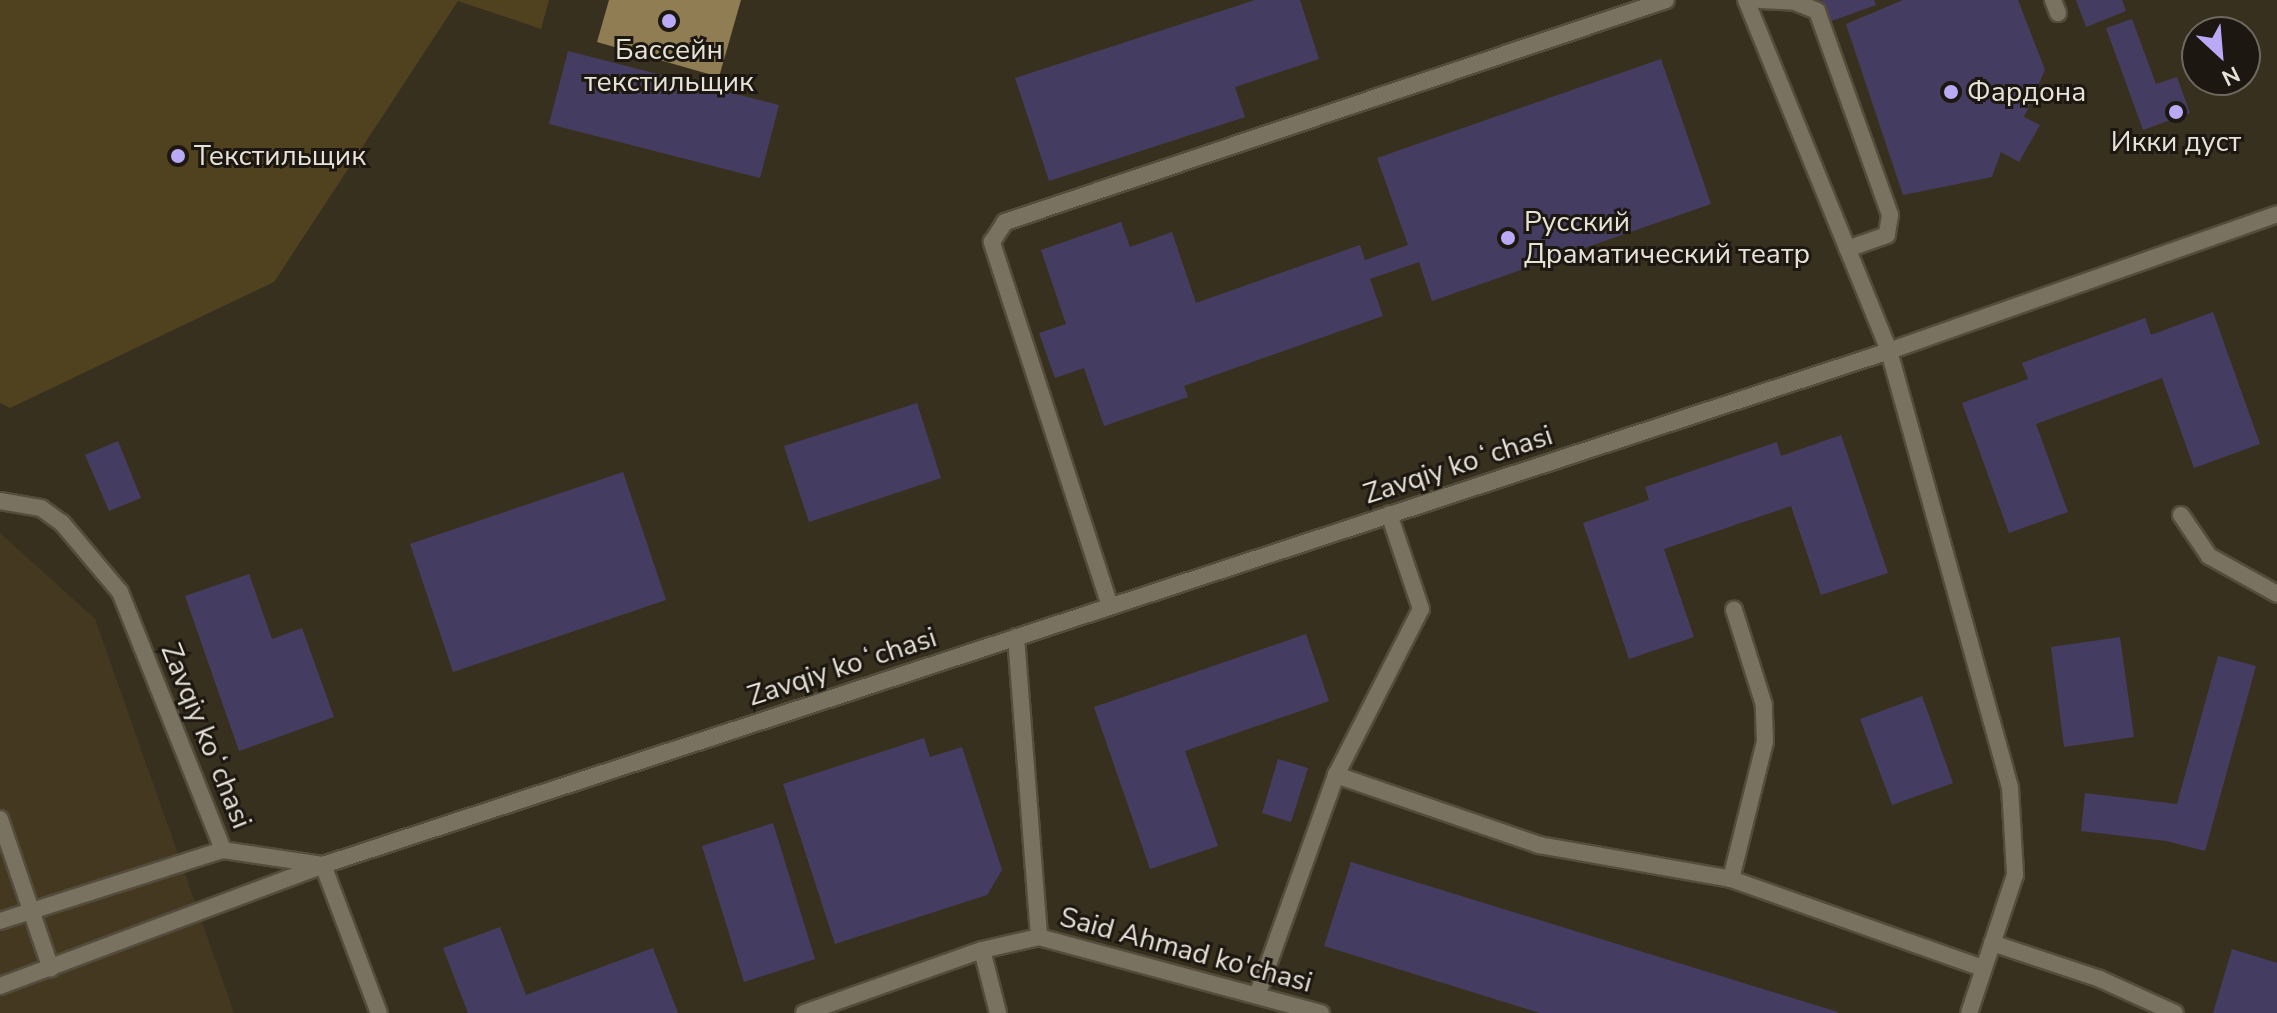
<!DOCTYPE html>
<meta charset="utf-8">
<style>
body{margin:0}
#map{position:relative;width:2277px;height:1013px;overflow:hidden;background:#38301e;font-family:"Nunito Sans",sans-serif}
div>[style]{position:absolute}
[style*='--x']{left:calc(var(--x)*1px);top:calc(var(--y)*1px);width:calc(var(--w)*1px);rotate:calc(var(--a)*1deg)}
.built>*{inset:0;background:#443920}
.green>*{inset:0;background:#50411f}
.water>*{inset:0;background:#907d54}
.building>*{inset:0;background:#453d61}
.roads{filter:drop-shadow(2px 0 #544c3c) drop-shadow(-2px 0 #544c3c) drop-shadow(0 2px #544c3c) drop-shadow(0 -2px #544c3c)}
.service>*{height:16px;margin:-8px;padding:0 8px;transform-origin:8px;border-radius:8px;background:#7a7260}
.minor>*{height:16px;margin:-8px;padding:0 8px;transform-origin:8px;border-radius:8px;background:#7a7260}
.dots>*{width:22px;height:22px;translate:-50% -50%;box-sizing:border-box;border:4px solid #1c1811;border-radius:50%}
span{translate:-50% -50%;white-space:nowrap;text-align:center;line-height:1.15;-webkit-text-stroke:6px #1c1811;paint-order:stroke}
.poi-label{font-size:28px;color:#e7e2d7}
.left{translate:0 -50%;text-align:left}
.street-label{font-size:28px;color:#e7e2d7}
.north{position:absolute;left:2181px;top:16px;width:80px;height:80px;box-sizing:border-box;background:#1c1811;border:2px solid #6d6960;border-radius:50%;rotate:154deg;font-size:22px;font-weight:700;line-height:32px;text-align:center;color:#e7e2d7}
.north::after{content:'';display:block;margin:auto;width:28px;height:36px;background:#baaaf6;clip-path:polygon(50% 0,100% 100%,50% 72%,0 100%)}
</style>
<div id="map">
<div class="built">
<i style="clip-path:polygon(0 533px,95px 619px,234px 1013px,0 1013px)"></i>
</div>
<div class="green">
<i style="clip-path:polygon(0 0,549px 0,541px 29px,458px 1px,274px 282px,10px 408px,0 403px)"></i>
</div>
<div class="water">
<i style="clip-path:polygon(609px 0,741px 0,719px 77px,597px 42px)"></i>
</div>
<div class="building">
<i style="clip-path:polygon(1255px 0,1300px 0,1319px 59px,1235px 87px,1245px 117px,1049px 181px,1015px 78px)"></i>
<i style="clip-path:polygon(1821px 0,1874px 0,1876px 5px,1829px 22px)"></i>
<i style="clip-path:polygon(1903px 0,2018px 0,2045px 70px,2024px 117px,2040px 125px,2019px 162px,2001px 152px,1992px 177px,1903px 195px,1846px 24px)"></i>
<i style="clip-path:polygon(2076px 0,2122px 0,2126px 11px,2086px 27px)"></i>
<i style="clip-path:polygon(2132px 19px,2156px 84px,2177px 77px,2190px 113px,2143px 130px,2106px 28px)"></i>
<i style="clip-path:polygon(568px 51px,779px 105px,760px 178px,549px 124px)"></i>
<i style="clip-path:polygon(1661px 59px,1711px 204px,1432px 301px,1419px 262px,1370px 279px,1383px 316px,1184px 386px,1188px 397px,1104px 426px,1084px 368px,1055px 378px,1039px 333px,1066px 324px,1041px 250px,1121px 222px,1130px 247px,1172px 232px,1196px 303px,1360px 245px,1365px 260px,1408px 245px,1377px 158px)"></i>
<i style="clip-path:polygon(2213px 312px,2260px 444px,2194px 468px,2162px 378px,2036px 424px,2068px 512px,2009px 533px,1962px 403px,2028px 379px,2022px 363px,2145px 318px,2151px 335px)"></i>
<i style="clip-path:polygon(917px 403px,941px 478px,809px 522px,784px 446px)"></i>
<i style="clip-path:polygon(1841px 435px,1888px 573px,1821px 595px,1791px 506px,1664px 549px,1694px 637px,1629px 659px,1583px 523px,1649px 500px,1645px 487px,1777px 442px,1781px 456px)"></i>
<i style="clip-path:polygon(118px 441px,141px 498px,109px 511px,85px 455px)"></i>
<i style="clip-path:polygon(623px 472px,666px 600px,453px 672px,410px 544px)"></i>
<i style="clip-path:polygon(249px 574px,272px 639px,302px 628px,334px 717px,239px 751px,185px 596px)"></i>
<i style="clip-path:polygon(1306px 634px,1329px 701px,1185px 751px,1218px 846px,1150px 869px,1094px 707px)"></i>
<i style="clip-path:polygon(2120px 637px,2134px 737px,2064px 747px,2051px 647px)"></i>
<i style="clip-path:polygon(2218px 656px,2256px 666px,2205px 851px,2166px 841px,2081px 831px,2085px 793px,2177px 804px)"></i>
<i style="clip-path:polygon(1922px 696px,1953px 783px,1892px 805px,1860px 719px)"></i>
<i style="clip-path:polygon(924px 738px,930px 757px,962px 747px,1002px 870px,987px 895px,835px 944px,783px 784px)"></i>
<i style="clip-path:polygon(1278px 759px,1308px 768px,1291px 822px,1262px 813px)"></i>
<i style="clip-path:polygon(773px 823px,815px 959px,744px 982px,702px 846px)"></i>
<i style="clip-path:polygon(1351px 862px,1838px 1012px,1838px 1013px,1540px 1013px,1324px 946px)"></i>
<i style="clip-path:polygon(500px 927px,526px 995px,653px 948px,678px 1013px,468px 1013px,443px 948px)"></i>
<i style="clip-path:polygon(2232px 949px,2277px 963px,2277px 1013px,2213px 1013px)"></i>
</div>
<div class="roads">
<div class="service">
<i style="--x:1760;--y:0;--w:35;--a:3"></i>
<i style="--x:1795;--y:2;--w:24;--a:22"></i>
<i style="--x:1817;--y:11;--w:217;--a:70.3"></i>
<i style="--x:1890;--y:215;--w:20;--a:99"></i>
<i style="--x:1887;--y:235;--w:42;--a:160.7"></i>
<i style="--x:2053;--y:0;--w:14;--a:69"></i>
<i style="--x:2181;--y:515;--w:50;--a:55.7"></i>
<i style="--x:2209;--y:556;--w:78;--a:29.2"></i>
<i style="--x:1110;--y:606;--w:383;--a:-108"></i>
<i style="--x:992;--y:242;--w:24;--a:-57"></i>
<i style="--x:1005;--y:222;--w:697;--a:-18.56"></i>
<i style="--x:1336;--y:775;--w:215;--a:19"></i>
<i style="--x:1539;--y:845;--w:195;--a:10"></i>
<i style="--x:1731;--y:879;--w:267;--a:19.5"></i>
<i style="--x:0;--y:819;--w:158;--a:71.2"></i>
<i style="--x:1731;--y:879;--w:141;--a:-76.1"></i>
<i style="--x:1765;--y:742;--w:37;--a:-92"></i>
<i style="--x:1764;--y:705;--w:100;--a:-107.5"></i>
<i style="--x:0;--y:921;--w:234;--a:-17.7"></i>
<i style="--x:1992;--y:943;--w:114;--a:18.4"></i>
<i style="--x:2100;--y:979;--w:82;--a:24.4"></i>
<i style="--x:982;--y:950;--w:65;--a:75.7"></i>
<i style="--x:0;--y:986;--w:345;--a:-20.5"></i>
<i style="--x:1258;--y:993;--w:232;--a:-70.3"></i>
<i style="--x:1336;--y:775;--w:186;--a:-62.9"></i>
<i style="--x:1421;--y:609;--w:100;--a:-108.6"></i>
</div>
<div class="minor">
<i style="--x:1746;--y:0;--w:379;--a:67.8"></i>
<i style="--x:1889;--y:351;--w:452;--a:74.5"></i>
<i style="--x:2010;--y:787;--w:88;--a:86.7"></i>
<i style="--x:2015;--y:875;--w:145;--a:108.4"></i>
<i style="--x:0;--y:501;--w:42;--a:9.7"></i>
<i style="--x:41;--y:508;--w:26;--a:36"></i>
<i style="--x:62;--y:523;--w:90;--a:50"></i>
<i style="--x:120;--y:592;--w:278;--a:68.2"></i>
<i style="--x:223;--y:850;--w:101;--a:8.5"></i>
<i style="--x:323;--y:865;--w:1648;--a:-18.17"></i>
<i style="--x:1889;--y:351;--w:411;--a:-19.4"></i>
<i style="--x:1016;--y:637;--w:301;--a:85.6"></i>
<i style="--x:323;--y:865;--w:158;--a:69.3"></i>
<i style="--x:804;--y:1013;--w:189;--a:-19.5"></i>
<i style="--x:982;--y:950;--w:58;--a:-12.8"></i>
<i style="--x:1039;--y:937;--w:292;--a:15.1"></i>
</div>
</div>
<div class="dots">
<i style="left:669px;top:21px;background:#baaaf6"></i>
<i style="left:1951px;top:92px;background:#baaaf6"></i>
<i style="left:2176px;top:112px;background:#baaaf6"></i>
<i style="left:178px;top:156px;background:#baaaf6"></i>
<i style="left:1508px;top:238px;background:#baaaf6"></i>
</div>
<div class="poi-label">
<span style="left:669px;top:66px">Бассейн<br>текстильщик</span>
<span class="left" style="left:1967px;top:92px">Фардона</span>
<span style="left:2176px;top:142px">Икки дуст</span>
<span class="left" style="left:194px;top:156px">Текстильщик</span>
<span class="left" style="left:1524px;top:238px">Русский<br>Драматический театр</span>
</div>
<div class="street-label">
<span style="left:1458px;top:465px;rotate:-18deg">Zavqiy koʻchasi</span>
<span style="left:842px;top:667px;rotate:-18deg">Zavqiy koʻchasi</span>
<span style="left:206px;top:736px;rotate:68deg">Zavqiy koʻchasi</span>
<span style="left:1186px;top:950px;rotate:15deg">Said Ahmad ko'chasi</span>
</div>
<div class="north">N</div>
</div>
